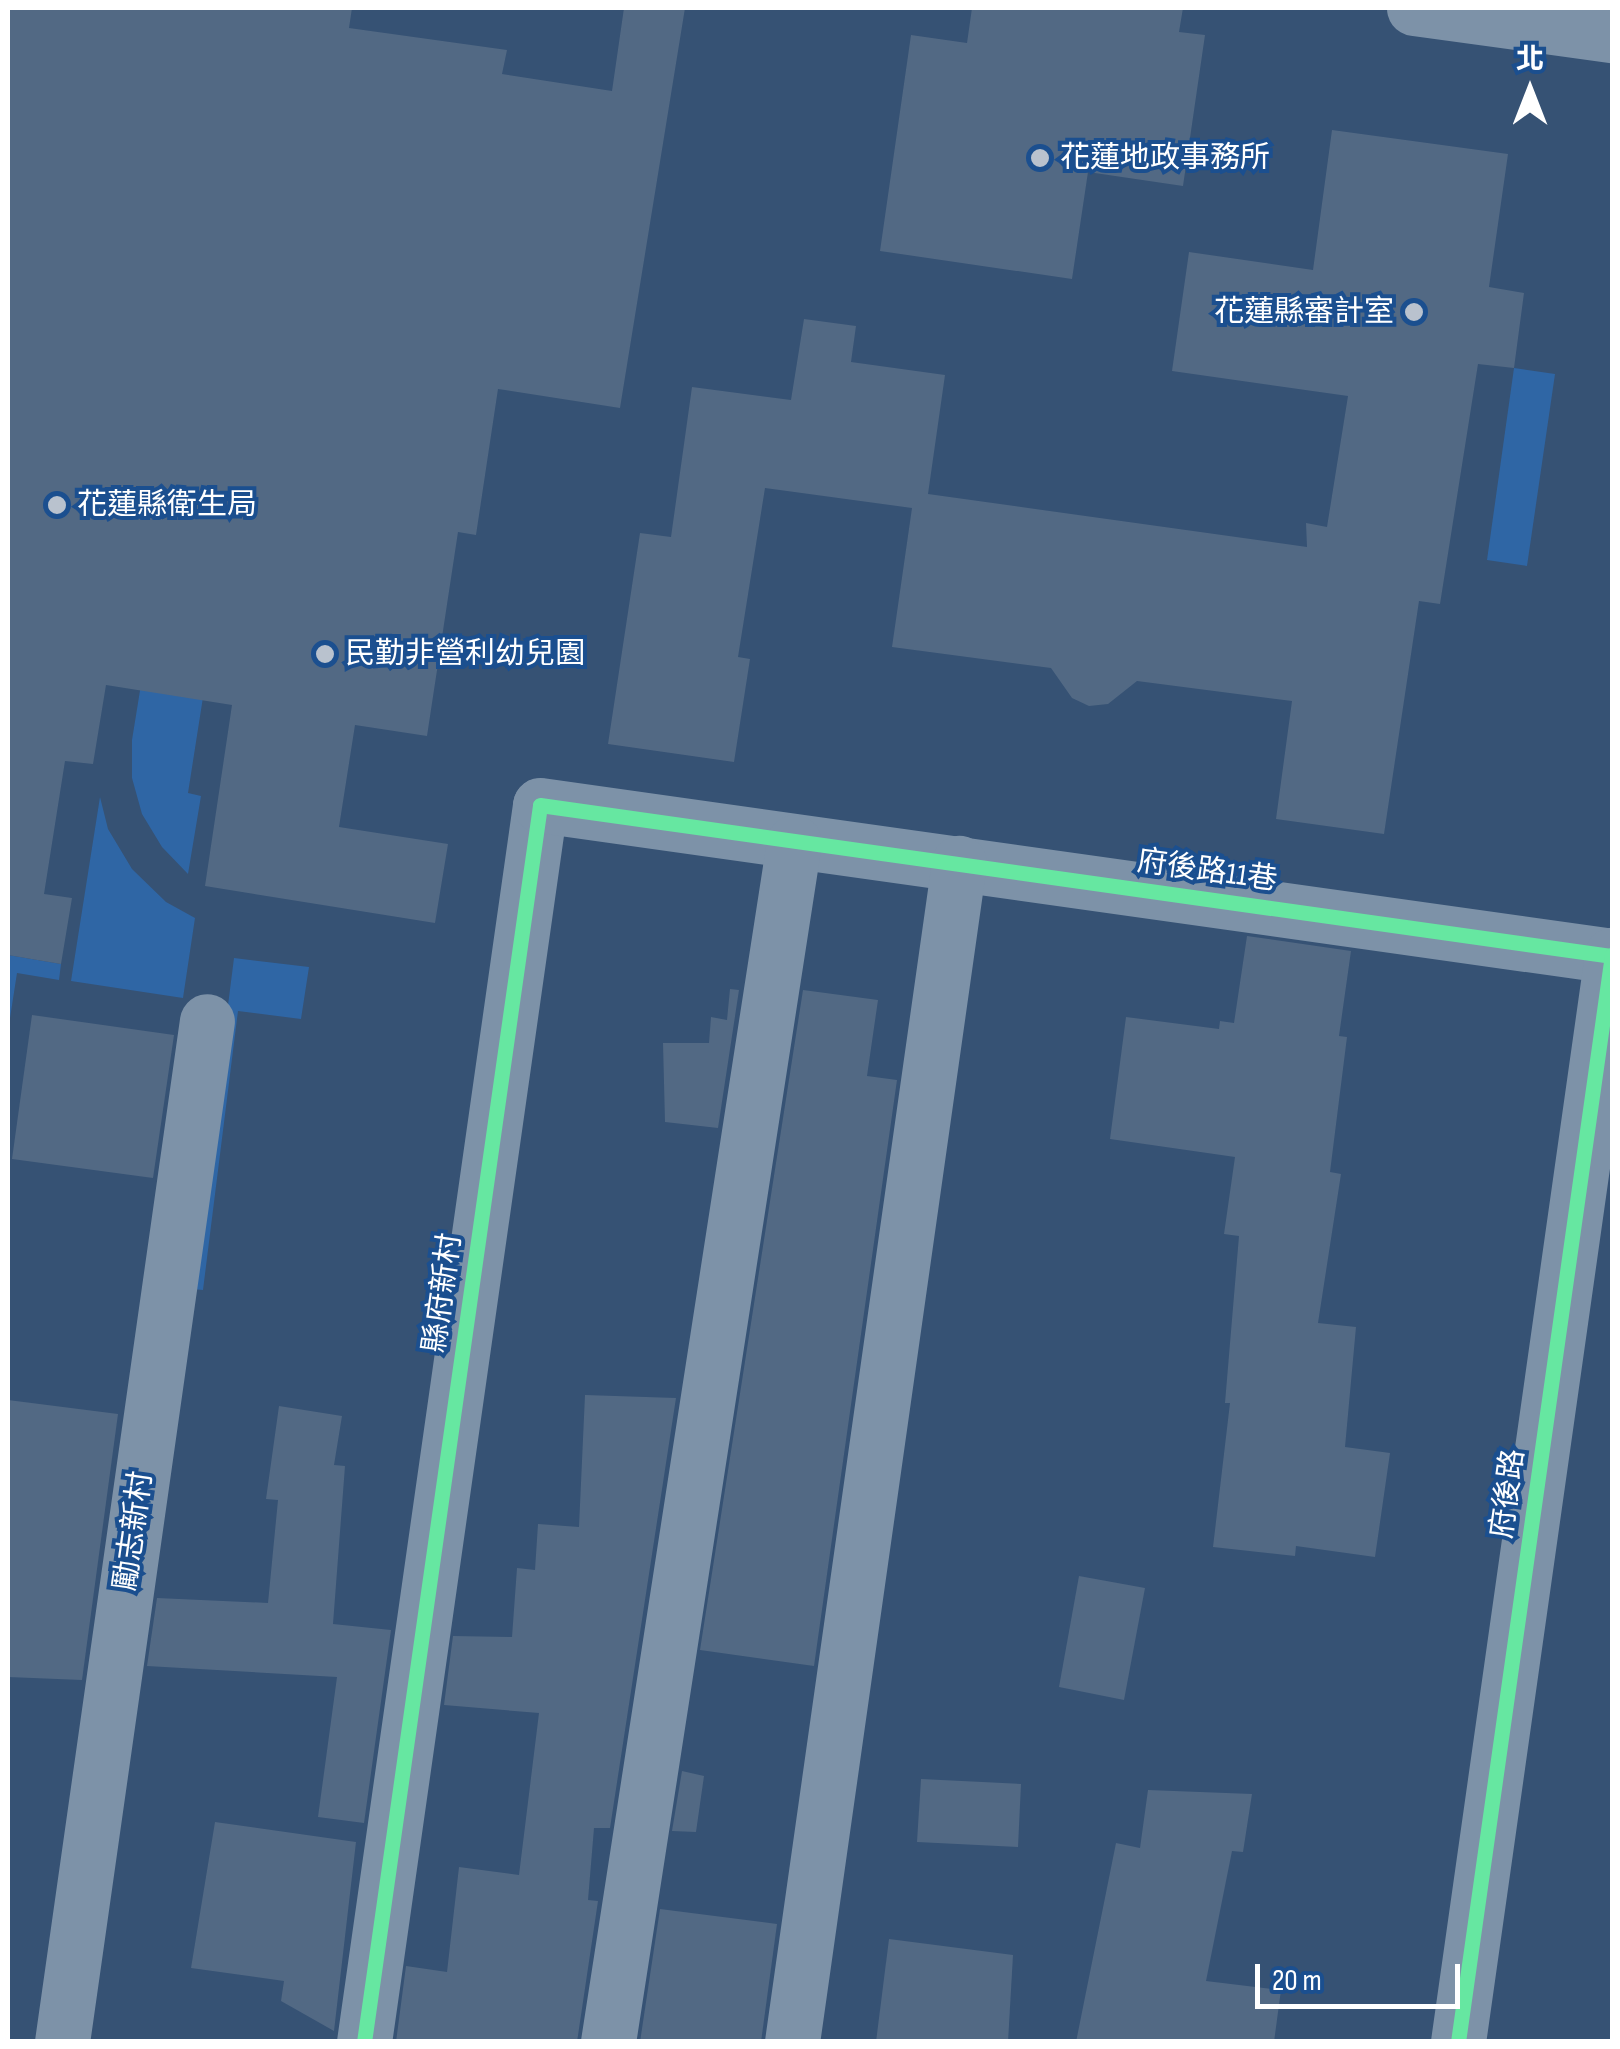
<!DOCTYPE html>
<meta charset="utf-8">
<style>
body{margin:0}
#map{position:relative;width:1620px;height:2049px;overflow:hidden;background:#365274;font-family:"Sofia Sans Condensed","Noto Sans TC",sans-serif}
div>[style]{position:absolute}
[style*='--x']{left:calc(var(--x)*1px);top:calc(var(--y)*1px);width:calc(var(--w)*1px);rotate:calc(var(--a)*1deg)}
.green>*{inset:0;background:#2f66a5}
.building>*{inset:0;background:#526984}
.minor>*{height:55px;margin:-27.5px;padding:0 27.5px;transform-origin:27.5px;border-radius:27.5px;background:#7d92a8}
.cycleway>*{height:15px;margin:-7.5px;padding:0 7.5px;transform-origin:7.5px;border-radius:7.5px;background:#66e7a1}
.dots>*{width:28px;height:28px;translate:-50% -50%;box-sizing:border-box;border:5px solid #1b4f8f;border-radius:50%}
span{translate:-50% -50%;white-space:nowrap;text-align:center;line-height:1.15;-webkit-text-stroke:8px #1b4f8f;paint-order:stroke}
.poi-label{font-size:30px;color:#fff}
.left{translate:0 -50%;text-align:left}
.right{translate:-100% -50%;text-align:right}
.street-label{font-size:30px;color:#fff}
.frame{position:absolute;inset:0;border:10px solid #fff;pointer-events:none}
.north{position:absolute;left:1480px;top:40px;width:100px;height:100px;-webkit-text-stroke:8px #1b4f8f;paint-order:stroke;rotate:0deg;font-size:28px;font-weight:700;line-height:40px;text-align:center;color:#fff}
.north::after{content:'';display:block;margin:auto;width:35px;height:45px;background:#fff;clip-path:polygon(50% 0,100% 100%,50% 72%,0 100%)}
.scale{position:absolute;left:1255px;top:1964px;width:205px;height:45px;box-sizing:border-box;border:5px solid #fff;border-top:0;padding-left:12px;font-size:30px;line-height:35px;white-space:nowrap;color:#fff;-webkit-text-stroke:8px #1b4f8f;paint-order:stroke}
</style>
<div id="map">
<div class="green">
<i style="clip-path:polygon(1514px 368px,1555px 374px,1527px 566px,1487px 560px)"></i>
<i style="clip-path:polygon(217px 608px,188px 793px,201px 796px,188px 874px,162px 847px,142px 814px,132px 778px,132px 740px,143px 672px)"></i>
<i style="clip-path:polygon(100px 797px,108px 829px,132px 869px,166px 902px,195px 918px,183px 998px,71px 981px)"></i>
<i style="clip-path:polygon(8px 955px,61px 964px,59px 980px,17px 973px,8px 1031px)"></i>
<i style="clip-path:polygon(234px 958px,309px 967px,301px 1019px,238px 1011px,203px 1290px,192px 1289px)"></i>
</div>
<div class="building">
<i style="clip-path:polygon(8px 8px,352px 8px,349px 28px,507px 50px,502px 74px,612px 91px,624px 8px,685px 8px,620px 408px,498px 389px,476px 535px,458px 532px,427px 736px,355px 725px,339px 827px,448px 844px,435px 923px,205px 886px,232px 705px,106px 685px,93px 764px,65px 761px,44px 894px,72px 898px,61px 964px,8px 955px)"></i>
<i style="clip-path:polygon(972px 8px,1183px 8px,1179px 32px,1205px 35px,1183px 186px,1088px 172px,1072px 279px,880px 251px,911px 35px,967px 43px)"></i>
<i style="clip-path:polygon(1332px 130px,1508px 154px,1489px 287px,1524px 293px,1514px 368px,1478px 364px,1440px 604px,1419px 601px,1384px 834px,1276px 819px,1292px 701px,1137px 681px,1108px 704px,1089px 706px,1072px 698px,1051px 668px,892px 647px,912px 508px,765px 488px,738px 657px,750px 659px,734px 762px,608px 744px,640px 533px,671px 537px,692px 387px,791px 400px,804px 319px,856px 326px,851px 362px,945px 375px,928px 494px,1307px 547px,1306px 523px,1327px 527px,1348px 396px,1172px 371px,1189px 252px,1313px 270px)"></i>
<i style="clip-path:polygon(1247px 936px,1351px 951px,1339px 1036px,1347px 1037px,1330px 1172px,1341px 1174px,1318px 1323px,1356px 1327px,1345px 1447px,1390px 1453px,1375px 1557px,1296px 1546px,1295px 1556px,1213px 1547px,1230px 1403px,1225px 1403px,1239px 1236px,1224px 1234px,1235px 1157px,1110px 1139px,1126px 1017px,1219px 1029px,1220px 1021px,1234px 1023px)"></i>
<i style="clip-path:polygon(730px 989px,739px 990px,718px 1128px,665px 1122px,663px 1043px,709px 1043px,711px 1017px,727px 1020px)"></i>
<i style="clip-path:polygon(803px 990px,878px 1000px,867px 1076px,897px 1080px,814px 1666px,700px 1650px)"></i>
<i style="clip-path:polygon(32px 1015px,174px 1035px,153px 1178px,12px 1159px)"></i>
<i style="clip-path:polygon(585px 1395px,676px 1398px,610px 1828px,594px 1828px,588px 1900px,598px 1901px,577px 2042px,396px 2042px,406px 1966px,447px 1972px,459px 1867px,519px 1875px,539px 1713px,444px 1705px,453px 1636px,512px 1637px,517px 1568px,535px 1570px,538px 1524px,579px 1527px)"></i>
<i style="clip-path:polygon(8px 1400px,118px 1414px,82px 1680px,8px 1677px)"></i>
<i style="clip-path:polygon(279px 1406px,342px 1416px,334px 1465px,345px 1466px,333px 1624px,391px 1630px,364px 1823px,318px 1817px,337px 1677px,147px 1666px,157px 1598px,268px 1603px,278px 1500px,266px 1499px)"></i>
<i style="clip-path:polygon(1079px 1576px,1145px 1588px,1124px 1700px,1059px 1687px)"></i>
<i style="clip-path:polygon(682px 1771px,704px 1776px,696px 1832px,672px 1831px)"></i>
<i style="clip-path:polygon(921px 1779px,1021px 1784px,1018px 1847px,917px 1842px)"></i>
<i style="clip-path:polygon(1148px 1790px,1252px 1794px,1243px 1852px,1232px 1851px,1206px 1981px,1281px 1990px,1274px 2042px,1076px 2042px,1116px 1843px,1140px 1848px)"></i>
<i style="clip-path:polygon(215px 1822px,356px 1842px,334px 2031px,281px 2001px,284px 1981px,191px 1968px)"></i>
<i style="clip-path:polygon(660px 1909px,777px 1924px,761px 2042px,640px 2042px)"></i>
<i style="clip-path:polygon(889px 1939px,1013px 1955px,1008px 2042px,876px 2042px)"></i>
</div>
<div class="minor">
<i style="--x:1414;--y:8;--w:200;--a:7.8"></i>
<i style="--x:62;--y:2042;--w:1031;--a:-81.92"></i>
<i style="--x:364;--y:2042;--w:1249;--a:-81.9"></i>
<i style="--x:540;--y:805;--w:1083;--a:8.02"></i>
<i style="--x:608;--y:2042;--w:1214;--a:-81.19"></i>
<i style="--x:792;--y:2042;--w:1191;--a:-81.94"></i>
<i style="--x:1458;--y:2042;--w:1098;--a:-81.94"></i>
</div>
<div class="cycleway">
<i style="--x:364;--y:2042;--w:1249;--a:-81.9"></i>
<i style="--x:540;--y:805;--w:1083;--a:8.02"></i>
<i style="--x:1458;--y:2042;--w:1098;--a:-81.94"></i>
</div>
<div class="dots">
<i style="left:1040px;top:158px;background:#b9c2ce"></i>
<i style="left:1414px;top:312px;background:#b9c2ce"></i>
<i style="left:57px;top:505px;background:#b9c2ce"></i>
<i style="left:325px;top:654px;background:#b9c2ce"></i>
</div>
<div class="poi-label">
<span class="left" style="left:1060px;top:158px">花蓮地政事務所</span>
<span class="right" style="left:1394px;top:312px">花蓮縣審計室</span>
<span class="left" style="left:77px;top:505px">花蓮縣衛生局</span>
<span class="left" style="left:345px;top:654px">民勤非營利幼兒園</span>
</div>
<div class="street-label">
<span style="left:1207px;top:871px;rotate:8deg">府後路11巷</span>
<span style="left:443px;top:1293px;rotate:-82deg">縣府新村</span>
<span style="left:1508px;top:1494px;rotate:-82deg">府後路</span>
<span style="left:134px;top:1531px;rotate:-82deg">勵志新村</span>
</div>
<div class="frame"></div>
<div class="north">北</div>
<div class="scale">20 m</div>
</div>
